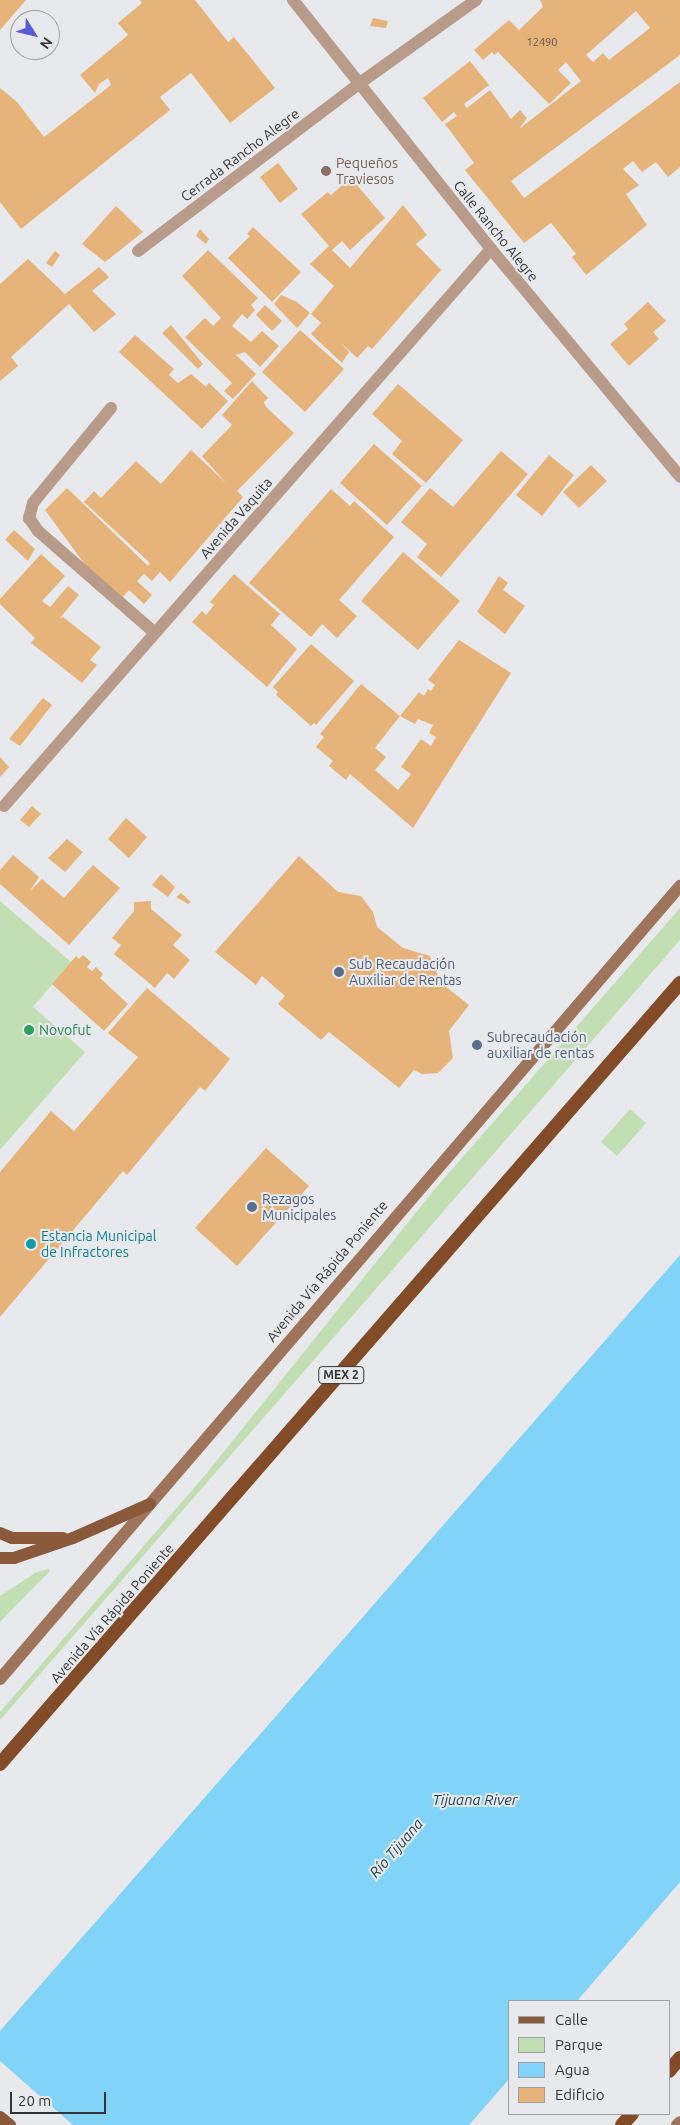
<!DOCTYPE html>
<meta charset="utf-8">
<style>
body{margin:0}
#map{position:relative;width:680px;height:2125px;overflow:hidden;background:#e8e9ec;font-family:Ubuntu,sans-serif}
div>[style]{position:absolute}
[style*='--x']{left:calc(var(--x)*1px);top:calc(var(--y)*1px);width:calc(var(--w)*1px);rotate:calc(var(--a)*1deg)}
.green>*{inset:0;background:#c2dfb4}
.water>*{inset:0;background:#81d3f7}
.pier>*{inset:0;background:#e8e9ec}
.building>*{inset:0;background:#e6b47a}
.minor>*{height:12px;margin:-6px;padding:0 6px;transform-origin:6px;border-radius:6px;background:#b89b89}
.secondary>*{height:12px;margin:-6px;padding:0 6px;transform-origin:6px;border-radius:6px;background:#9e745b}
.primary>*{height:12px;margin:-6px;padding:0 6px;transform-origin:6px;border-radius:6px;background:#8a5939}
.trunk>*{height:14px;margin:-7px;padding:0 7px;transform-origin:7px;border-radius:7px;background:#824c28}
.dots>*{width:14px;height:14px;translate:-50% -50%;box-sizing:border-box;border:2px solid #e8e9ec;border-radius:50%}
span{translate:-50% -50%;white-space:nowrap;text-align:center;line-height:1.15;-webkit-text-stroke:4px #e8e9ec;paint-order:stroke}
.number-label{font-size:11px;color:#615548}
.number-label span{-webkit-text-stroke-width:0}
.shield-label span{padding:1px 4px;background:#e8e9ec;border:1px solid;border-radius:4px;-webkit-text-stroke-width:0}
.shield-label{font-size:12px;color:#353537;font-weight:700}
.street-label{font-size:14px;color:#353537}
.education-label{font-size:14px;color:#785e54}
.left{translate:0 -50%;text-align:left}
.service-label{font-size:14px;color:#4e5e75}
.leisure-label{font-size:14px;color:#27864d}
.culture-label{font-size:14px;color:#0d838f}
.water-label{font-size:15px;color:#204555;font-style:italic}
.legend{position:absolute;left:508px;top:2000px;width:162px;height:115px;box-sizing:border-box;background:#e8e9ec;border:1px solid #a0a1a4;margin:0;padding:6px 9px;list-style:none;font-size:15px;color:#353537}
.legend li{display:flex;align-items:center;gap:10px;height:25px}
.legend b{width:25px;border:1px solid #a0a1a4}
.north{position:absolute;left:10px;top:10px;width:50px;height:50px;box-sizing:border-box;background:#e8e9ec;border:1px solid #a0a1a4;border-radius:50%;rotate:126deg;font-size:14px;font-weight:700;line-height:20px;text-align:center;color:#353537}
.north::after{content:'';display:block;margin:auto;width:18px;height:22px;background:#565dd4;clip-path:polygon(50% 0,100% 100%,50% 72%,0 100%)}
.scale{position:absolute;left:10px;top:2092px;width:96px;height:22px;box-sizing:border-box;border:2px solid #353537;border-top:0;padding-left:6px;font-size:15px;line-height:18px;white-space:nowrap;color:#353537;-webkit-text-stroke:4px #e8e9ec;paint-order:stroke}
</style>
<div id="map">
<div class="green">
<i style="clip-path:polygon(0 901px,71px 962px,33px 1007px,85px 1052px,0 1150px)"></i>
<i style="clip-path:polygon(680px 908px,680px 940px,0 1720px,0 1712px,206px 1474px,434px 1190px)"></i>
<i style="clip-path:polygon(630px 1109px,646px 1123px,617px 1156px,601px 1142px)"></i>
<i style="clip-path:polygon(48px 1569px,50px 1571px,0 1622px,0 1596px,35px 1573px)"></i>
</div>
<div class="water">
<i style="clip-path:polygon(680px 1255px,680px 1882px,577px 2001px,509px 2001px,509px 2079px,469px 2125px,0 2125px,0 2031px)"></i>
</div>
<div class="pier">
<i style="clip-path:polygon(0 2061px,73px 2125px,0 2125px)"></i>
</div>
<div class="building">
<i style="clip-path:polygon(0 0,26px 0,0 30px)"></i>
<i style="clip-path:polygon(140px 0,195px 0,228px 42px,234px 37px,275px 88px,230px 123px,191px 73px,160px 97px,170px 110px,21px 229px,0 202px,0 88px,17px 102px,44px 137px,111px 85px,108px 78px,99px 84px,95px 93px,80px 75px,128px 35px,118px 23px,142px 3px)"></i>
<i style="clip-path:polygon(evenodd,540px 0,680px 0,680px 55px,511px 181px,524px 198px,680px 82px,680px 167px,668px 177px,656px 162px,642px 172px,633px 161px,623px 169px,639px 185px,626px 194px,647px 225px,586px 275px,572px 257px,576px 254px,551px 223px,524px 243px,465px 170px,474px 163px,445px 124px,457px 116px,454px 112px,442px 122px,423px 98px,470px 61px,489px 85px,464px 104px,467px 108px,490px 90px,511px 119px,520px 110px,527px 118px,519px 129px,581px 81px,566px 62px,558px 70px,571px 83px,549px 104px,498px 52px,494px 55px,492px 52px,483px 60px,474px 50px,509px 20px,519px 30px,543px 7px,540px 0,636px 11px,650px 28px,609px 60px,603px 53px,593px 62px,586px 55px,636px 11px)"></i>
<i style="clip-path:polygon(373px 18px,388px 21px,386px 28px,370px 26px)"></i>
<i style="clip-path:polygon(278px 163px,298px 189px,280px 203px,260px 177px)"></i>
<i style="clip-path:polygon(351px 178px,385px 218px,350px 250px,342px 241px,332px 250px,350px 268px,403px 205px,427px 235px,416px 244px,441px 270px,372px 349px,368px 346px,357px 358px,340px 342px,349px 352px,342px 363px,311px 334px,321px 323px,311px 314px,334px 286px,310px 264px,329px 246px,301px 214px,328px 192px,331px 195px)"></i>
<i style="clip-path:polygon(116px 206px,143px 232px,105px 262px,82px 244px)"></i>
<i style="clip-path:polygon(253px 227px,301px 272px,272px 302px,228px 258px,250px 236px,247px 234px)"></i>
<i style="clip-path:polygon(200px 229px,209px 239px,206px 244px,196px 236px)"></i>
<i style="clip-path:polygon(208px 250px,258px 298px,251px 305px,255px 310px,247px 319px,242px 314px,232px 326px,251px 342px,262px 331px,279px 346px,260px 367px,245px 352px,236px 355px,256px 374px,233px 399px,224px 391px,232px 383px,185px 337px,205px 318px,213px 326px,221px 318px,182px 276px)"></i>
<i style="clip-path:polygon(55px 251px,60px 255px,52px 267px,46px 263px)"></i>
<i style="clip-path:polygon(28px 259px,65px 294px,99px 267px,109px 277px,92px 291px,116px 314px,94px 332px,69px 304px,11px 357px,18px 366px,0 381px,0 284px)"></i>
<i style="clip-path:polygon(281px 295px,297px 302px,310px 313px,297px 328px,274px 304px)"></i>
<i style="clip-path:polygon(648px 302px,666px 321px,653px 332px,659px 339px,629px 366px,610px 344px,628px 329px,624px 324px)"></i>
<i style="clip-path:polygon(265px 305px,282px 321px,272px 331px,256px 315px)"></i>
<i style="clip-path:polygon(171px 325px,203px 364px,198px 369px,162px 333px)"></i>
<i style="clip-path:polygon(300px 330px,344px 369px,305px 412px,262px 372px)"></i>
<i style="clip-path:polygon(135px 335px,174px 369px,169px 375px,178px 383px,191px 374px,206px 387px,209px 383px,228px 401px,202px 429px,119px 352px)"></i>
<i style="clip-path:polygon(252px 381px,268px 398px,264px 402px,266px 407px,294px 433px,237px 491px,243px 497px,170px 582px,160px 572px,152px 581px,144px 574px,137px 581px,152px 595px,144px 604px,129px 590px,121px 599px,86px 566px,45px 510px,67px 488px,148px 566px,150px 563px,84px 502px,94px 491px,101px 498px,136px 461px,161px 484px,191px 450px,226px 483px,202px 456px,232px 425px,222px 415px)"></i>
<i style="clip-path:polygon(398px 384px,463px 440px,426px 483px,392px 454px,402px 441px,372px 414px)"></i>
<i style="clip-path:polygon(374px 444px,422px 486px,387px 525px,340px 483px)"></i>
<i style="clip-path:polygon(501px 451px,528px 474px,441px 577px,417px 557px,427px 544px,401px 522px,430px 488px,453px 507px)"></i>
<i style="clip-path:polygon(549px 455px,574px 475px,542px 516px,516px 495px)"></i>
<i style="clip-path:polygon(591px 465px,607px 481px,579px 508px,563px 492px)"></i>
<i style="clip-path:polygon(331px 489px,350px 506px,354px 501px,394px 537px,339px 600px,357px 616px,337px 638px,322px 624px,311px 637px,249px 583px)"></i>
<i style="clip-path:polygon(14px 530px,35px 549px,28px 561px,5px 540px)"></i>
<i style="clip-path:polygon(403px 552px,460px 601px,418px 650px,361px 601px)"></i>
<i style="clip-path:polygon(41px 554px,65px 576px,42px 601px,50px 607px,68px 586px,79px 595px,60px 618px,63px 617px,101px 647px,90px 660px,97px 665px,82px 683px,31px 643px,35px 638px,0 604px,0 599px)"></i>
<i style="clip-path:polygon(234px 574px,280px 614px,271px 625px,297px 649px,267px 687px,192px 622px,202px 611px,206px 615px,214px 605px,210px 602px)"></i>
<i style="clip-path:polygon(499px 576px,508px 583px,503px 590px,525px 606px,505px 634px,477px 612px)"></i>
<i style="clip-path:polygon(459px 640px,511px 673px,413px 828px,350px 774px,346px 780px,329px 766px,333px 761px,316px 747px,324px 737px,320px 734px,361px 684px,400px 716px,375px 748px,386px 757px,375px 770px,398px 790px,411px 774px,401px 767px,421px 739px,431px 746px,436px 737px,429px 733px,433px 725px,418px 719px,415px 724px,400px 716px,419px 692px,424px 696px,428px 689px,431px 691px,435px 685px,428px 680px)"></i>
<i style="clip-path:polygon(311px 644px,354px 681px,316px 725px,314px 723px,311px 726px,276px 695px,278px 692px,273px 687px)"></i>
<i style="clip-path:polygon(43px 698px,52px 705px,20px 746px,9px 739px)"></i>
<i style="clip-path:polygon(0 757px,9px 767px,0 777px)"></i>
<i style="clip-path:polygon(32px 806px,41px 814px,29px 827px,20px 820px)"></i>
<i style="clip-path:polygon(126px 818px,147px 837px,129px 858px,108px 839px)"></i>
<i style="clip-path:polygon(67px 839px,83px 852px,65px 872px,48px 858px)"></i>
<i style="clip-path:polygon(13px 855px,39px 877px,30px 891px,42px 879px,64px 898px,93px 865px,120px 888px,69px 945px,0 884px,0 870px)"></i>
<i style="clip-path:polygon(299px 856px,338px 892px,361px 896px,373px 912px,377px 927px,403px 948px,430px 956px,441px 983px,469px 1005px,449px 1031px,453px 1058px,438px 1073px,422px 1074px,414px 1070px,399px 1088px,329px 1032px,321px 1040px,278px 1004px,285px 996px,262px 976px,256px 985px,215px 952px)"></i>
<i style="clip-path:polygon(161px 874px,175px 887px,168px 897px,152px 885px)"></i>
<i style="clip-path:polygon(181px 893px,191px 902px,188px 904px,176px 897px)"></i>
<i style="clip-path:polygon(151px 901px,151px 909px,182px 935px,173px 945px,190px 960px,174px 979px,167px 973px,155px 988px,114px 954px,121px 945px,112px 938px,134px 911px,134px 902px)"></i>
<i style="clip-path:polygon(83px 955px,91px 962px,87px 967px,92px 971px,96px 967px,103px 974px,100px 978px,128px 1004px,104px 1031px,52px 984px,76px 956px,79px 959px)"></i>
<i style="clip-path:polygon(147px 988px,230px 1059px,205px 1091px,200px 1087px,127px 1175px,123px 1171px,0 1317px,0 1172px,51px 1111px,74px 1131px,138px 1057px,108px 1033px)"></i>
<i style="clip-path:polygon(266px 1148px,309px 1186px,237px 1266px,195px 1228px)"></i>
</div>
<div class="minor">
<i style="--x:293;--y:0;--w:318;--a:51.5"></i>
<i style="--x:491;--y:249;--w:296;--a:50.3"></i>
<i style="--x:138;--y:251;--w:278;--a:-37.1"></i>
<i style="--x:360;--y:83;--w:143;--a:-35.6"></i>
<i style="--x:111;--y:408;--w:123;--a:129.4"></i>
<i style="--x:33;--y:503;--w:16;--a:105"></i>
<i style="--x:29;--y:518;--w:16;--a:55"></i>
<i style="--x:38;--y:531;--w:155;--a:41.1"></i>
<i style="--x:4;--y:806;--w:740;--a:-48.84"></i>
</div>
<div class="secondary">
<i style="--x:0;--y:1679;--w:1045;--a:-49.39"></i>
<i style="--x:677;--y:2125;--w:4;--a:-45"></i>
</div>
<div class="primary">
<i style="--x:0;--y:1533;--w:13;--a:23"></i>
<i style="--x:12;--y:1538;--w:51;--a:0"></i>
<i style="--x:0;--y:1558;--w:14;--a:0"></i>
<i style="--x:14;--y:1558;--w:62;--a:-18.7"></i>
<i style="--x:73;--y:1538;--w:84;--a:-23.8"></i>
<i style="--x:0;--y:2117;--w:13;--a:39"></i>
</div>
<div class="trunk">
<i style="--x:0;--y:1764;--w:1036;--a:-48.95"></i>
<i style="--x:669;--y:2071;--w:17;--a:-50"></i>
<i style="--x:622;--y:2125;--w:15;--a:-48"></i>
</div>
<div class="dots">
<i style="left:326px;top:171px;background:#8d6e63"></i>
<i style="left:339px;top:972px;background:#5c6f8a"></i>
<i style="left:29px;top:1030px;background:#2e9e5b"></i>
<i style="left:477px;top:1045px;background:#5c6f8a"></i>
<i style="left:252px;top:1207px;background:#5c6f8a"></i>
<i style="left:31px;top:1244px;background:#0f9aa8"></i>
</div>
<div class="number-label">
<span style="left:542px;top:42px">12490</span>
</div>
<div class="shield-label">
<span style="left:341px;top:1375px">MEX 2</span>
</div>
<div class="street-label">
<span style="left:240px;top:155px;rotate:-37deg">Cerrada Rancho Alegre</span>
<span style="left:496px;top:231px;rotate:51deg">Calle Rancho Alegre</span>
<span style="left:236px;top:518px;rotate:-49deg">Avenida Vaquita</span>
<span style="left:327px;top:1271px;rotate:-50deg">Avenida Vía Rápida Poniente</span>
<span style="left:112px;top:1613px;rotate:-49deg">Avenida Vía Rápida Poniente</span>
</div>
<div class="education-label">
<span class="left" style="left:336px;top:171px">Pequeños<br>Traviesos</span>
</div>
<div class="service-label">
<span class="left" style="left:349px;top:972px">Sub Recaudación<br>Auxiliar de Rentas</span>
<span class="left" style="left:487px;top:1045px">Subrecaudación<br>auxiliar de rentas</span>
<span class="left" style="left:262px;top:1207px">Rezagos<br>Municipales</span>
</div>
<div class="leisure-label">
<span class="left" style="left:39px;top:1030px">Novofut</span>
</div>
<div class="culture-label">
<span class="left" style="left:41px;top:1244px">Estancia Municipal<br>de Infractores</span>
</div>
<div class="water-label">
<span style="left:475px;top:1800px">Tijuana River</span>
<span style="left:396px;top:1848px;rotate:-49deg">Río Tijuana</span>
</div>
<ul class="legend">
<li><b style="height:6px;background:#8a5939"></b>Calle</li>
<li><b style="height:14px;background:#c2dfb4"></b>Parque</li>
<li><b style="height:14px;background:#81d3f7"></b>Agua</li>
<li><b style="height:14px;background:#e6b47a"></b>Edificio</li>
</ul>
<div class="north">N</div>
<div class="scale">20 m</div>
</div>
